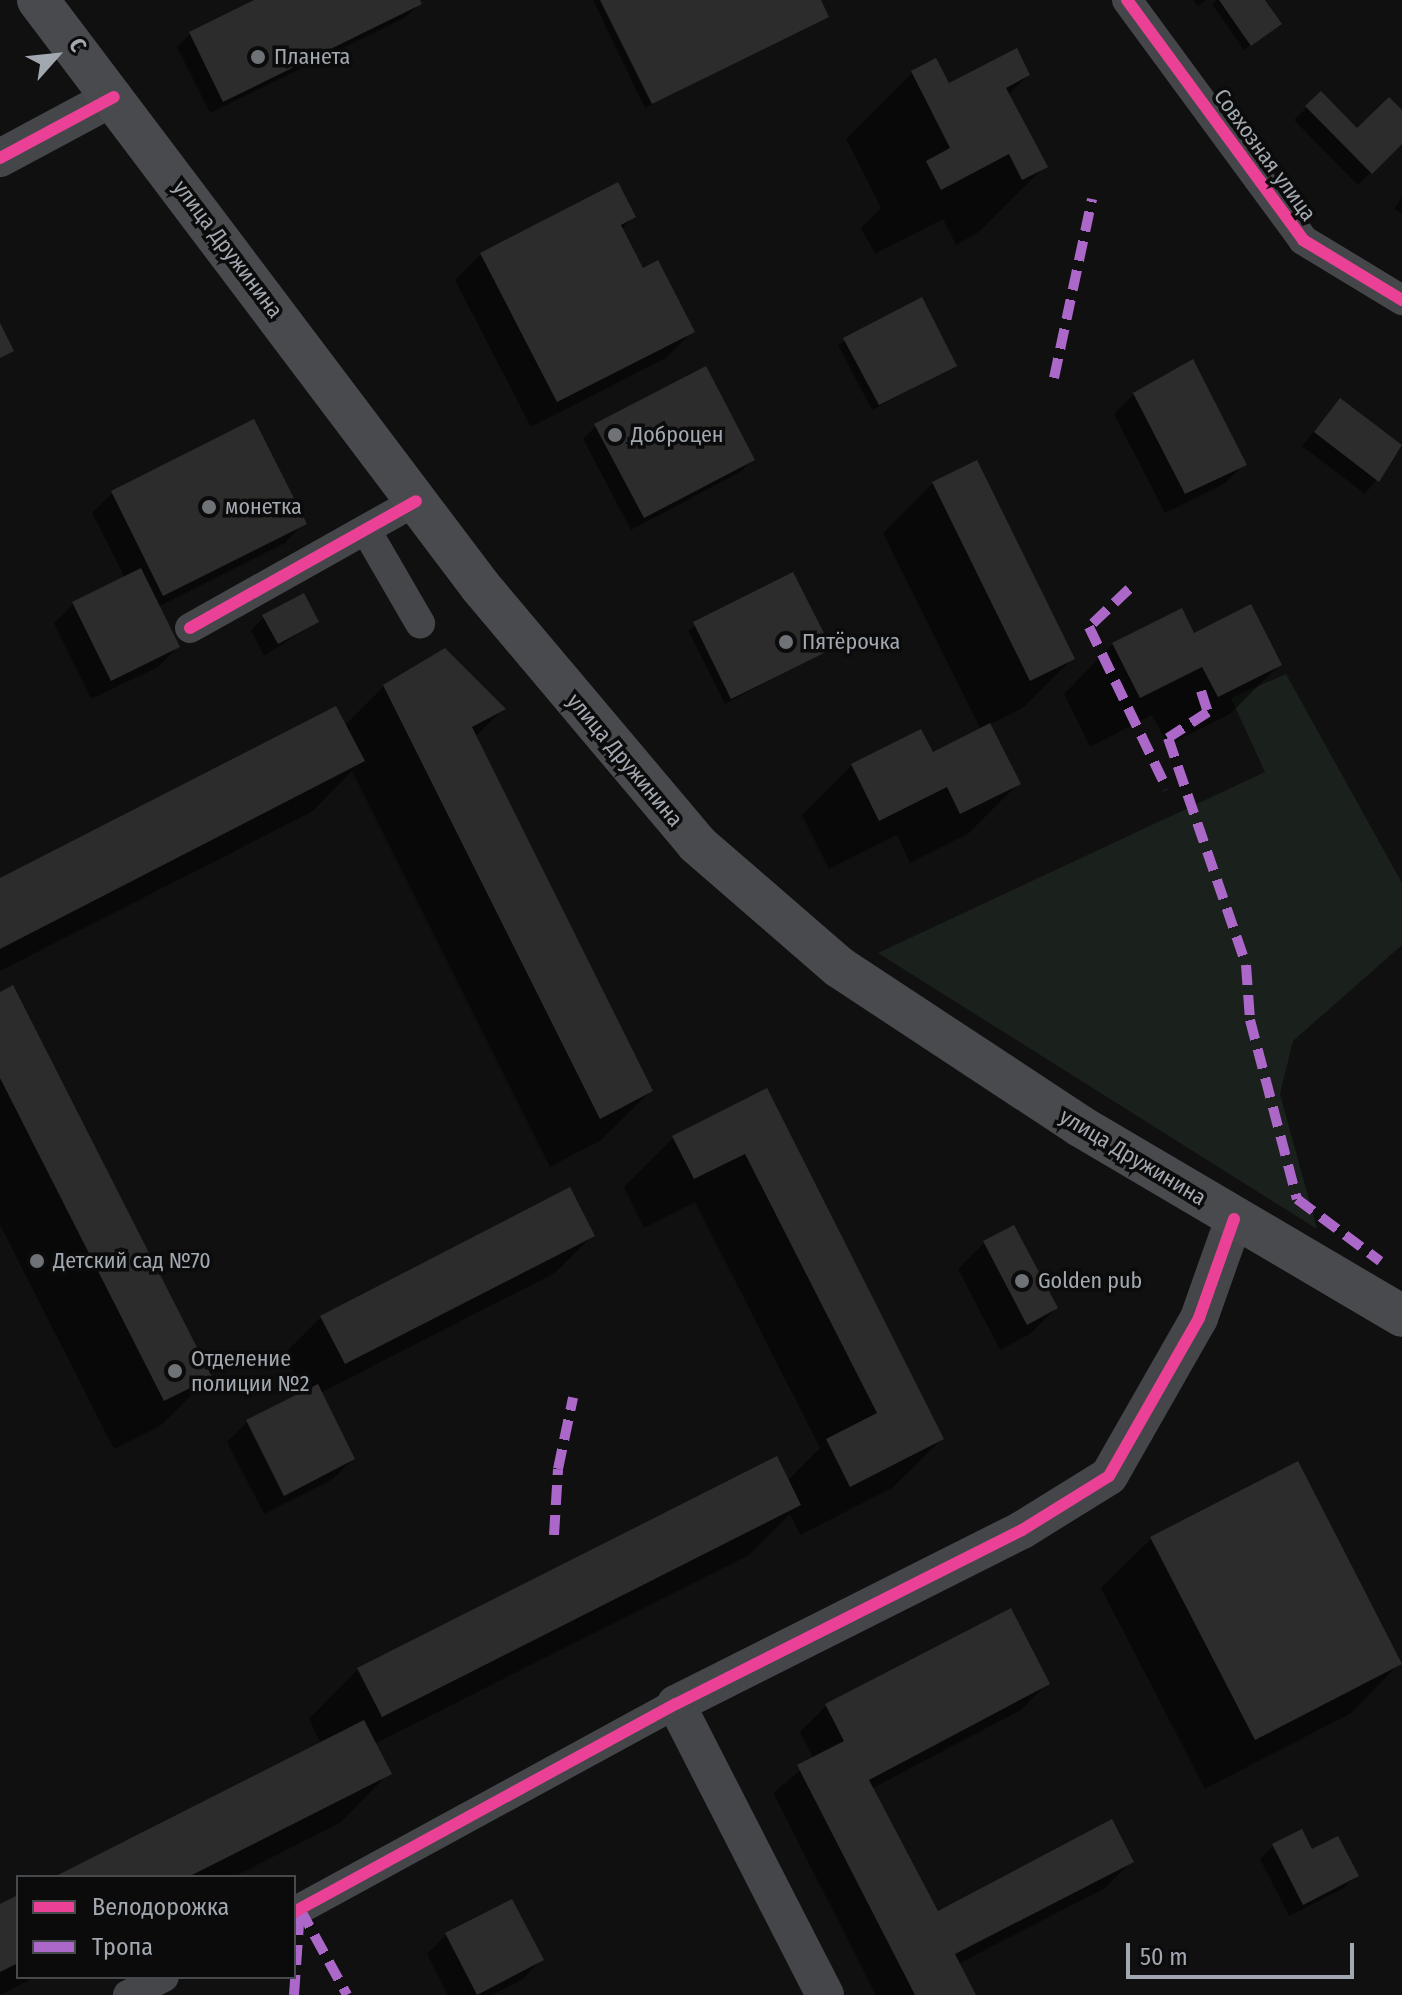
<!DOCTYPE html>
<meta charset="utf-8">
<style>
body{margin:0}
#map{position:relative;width:1402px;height:1995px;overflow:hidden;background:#101010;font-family:"Fira Sans Condensed",sans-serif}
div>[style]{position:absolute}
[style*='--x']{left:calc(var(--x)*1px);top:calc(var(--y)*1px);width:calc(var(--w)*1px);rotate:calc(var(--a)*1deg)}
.green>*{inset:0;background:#1a201b}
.shadow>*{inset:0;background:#0007}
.building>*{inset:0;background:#2c2c2d}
.minor>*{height:30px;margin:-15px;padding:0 15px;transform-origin:15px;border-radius:15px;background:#444649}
.tertiary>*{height:38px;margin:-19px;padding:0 19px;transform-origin:19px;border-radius:19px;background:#444649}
.secondary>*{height:42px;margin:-21px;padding:0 21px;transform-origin:21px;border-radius:21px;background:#484a4d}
.quiet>*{height:10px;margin-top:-5px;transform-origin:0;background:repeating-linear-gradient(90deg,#ac68c9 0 20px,transparent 0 30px)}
.cycleway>*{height:12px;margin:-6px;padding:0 6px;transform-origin:6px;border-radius:6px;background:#ea4096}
.dots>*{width:22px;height:22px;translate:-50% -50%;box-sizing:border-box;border:4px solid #0b0b0b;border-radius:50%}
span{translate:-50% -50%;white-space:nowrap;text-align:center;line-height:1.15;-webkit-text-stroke:7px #0b0b0b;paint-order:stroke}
.poi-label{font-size:22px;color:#a2a8b0}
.left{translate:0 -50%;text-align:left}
.street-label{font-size:22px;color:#a2a8b0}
.legend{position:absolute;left:16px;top:1875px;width:280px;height:104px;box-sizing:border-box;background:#0b0b0b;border:2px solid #474a4d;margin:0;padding:10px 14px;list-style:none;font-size:24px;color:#a2a8b0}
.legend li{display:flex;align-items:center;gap:16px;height:40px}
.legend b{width:40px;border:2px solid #474a4d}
.north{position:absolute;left:16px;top:16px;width:80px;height:80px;-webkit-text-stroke:6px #0b0b0b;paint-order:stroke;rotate:63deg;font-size:22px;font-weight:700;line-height:32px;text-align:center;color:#a2a8b0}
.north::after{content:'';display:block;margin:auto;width:28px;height:36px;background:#a2a8b0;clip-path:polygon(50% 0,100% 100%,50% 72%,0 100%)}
.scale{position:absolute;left:1126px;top:1943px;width:228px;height:36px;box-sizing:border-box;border:4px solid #a2a8b0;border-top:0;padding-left:10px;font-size:24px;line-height:28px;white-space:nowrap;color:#a2a8b0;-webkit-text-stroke:6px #0b0b0b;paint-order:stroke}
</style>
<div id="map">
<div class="green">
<i style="clip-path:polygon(1286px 674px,1402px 883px,1402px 945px,1293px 1041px,1280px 1094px,1317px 1229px,878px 953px,1265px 772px,1231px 698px)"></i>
</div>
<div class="shadow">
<i style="clip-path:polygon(258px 0,417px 0,419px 4px,406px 17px,210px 113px,177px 47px,190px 34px)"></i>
<i style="clip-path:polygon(593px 0,819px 0,827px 16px,645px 108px)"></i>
<i style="clip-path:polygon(1193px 0,1206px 0,1198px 6px)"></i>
<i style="clip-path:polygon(1216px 0,1263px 0,1280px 24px,1244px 50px,1212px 4px)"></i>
<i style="clip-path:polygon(912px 73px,948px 86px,1028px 75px,1008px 95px,1045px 166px,979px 232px,956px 245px,943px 219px,875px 254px,861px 228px,881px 208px,846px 139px)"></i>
<i style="clip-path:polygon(1321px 93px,1357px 130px,1402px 113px,1402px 141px,1358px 185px,1294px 120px)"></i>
<i style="clip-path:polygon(1402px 197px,1402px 214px,1394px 209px)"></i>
<i style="clip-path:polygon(633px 217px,621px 230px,642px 270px,692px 332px,666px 358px,531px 427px,455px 280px,481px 254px)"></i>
<i style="clip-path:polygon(921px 300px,955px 365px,872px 410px,838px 345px)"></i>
<i style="clip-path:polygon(1134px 394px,1244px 464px,1224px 484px,1165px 513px,1114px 414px)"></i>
<i style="clip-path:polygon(1340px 400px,1402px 447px,1365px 494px,1302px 446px)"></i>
<i style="clip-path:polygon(253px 422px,304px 523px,285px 543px,158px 607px,178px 647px,158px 667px,91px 699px,54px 623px,74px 604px,125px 578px,92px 513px,112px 493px)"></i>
<i style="clip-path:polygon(596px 426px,753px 459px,740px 472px,631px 530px,583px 439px)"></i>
<i style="clip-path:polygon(933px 483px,1073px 658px,1023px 708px,989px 725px,1018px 784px,969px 833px,910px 863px,897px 835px,829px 869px,802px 815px,852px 765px,932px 754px,981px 730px,883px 533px)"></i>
<i style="clip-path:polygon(792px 575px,829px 648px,725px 704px,688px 630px)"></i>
<i style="clip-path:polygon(264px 617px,317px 622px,264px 656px,251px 630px)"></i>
<i style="clip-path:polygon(1193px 635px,1280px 664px,1230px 714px,1168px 745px,1152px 715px,1090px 747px,1064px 694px,1113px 644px)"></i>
<i style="clip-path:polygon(384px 686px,503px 709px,475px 737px,651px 1091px,601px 1140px,550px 1167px,352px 771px,313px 811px,0 971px,0 880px,344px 726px)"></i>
<i style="clip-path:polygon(0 994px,210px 1377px,160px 1426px,114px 1449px,0 1225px)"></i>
<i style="clip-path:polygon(766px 1091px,942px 1439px,892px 1488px,800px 1535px,790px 1514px,749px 1555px,374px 1744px,389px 1773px,340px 1823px,233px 1877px,58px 1877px,321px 1744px,309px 1719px,358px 1669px,787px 1481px,820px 1448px,695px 1202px,644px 1228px,624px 1187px,673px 1138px)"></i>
<i style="clip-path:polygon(593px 1235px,555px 1273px,320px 1393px,353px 1459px,333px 1479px,264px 1514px,227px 1442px,247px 1422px,304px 1393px,284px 1354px,321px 1317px)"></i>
<i style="clip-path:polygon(984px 1243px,1056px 1308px,1030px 1334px,1000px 1350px,958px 1269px)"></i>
<i style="clip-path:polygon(1297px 1463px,1400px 1663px,1351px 1713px,1205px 1789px,1101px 1588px,1151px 1539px)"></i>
<i style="clip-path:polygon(1047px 1683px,1021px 1710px,871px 1789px,937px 1914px,1131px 1862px,1105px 1888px,958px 1964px,974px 1995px,876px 1995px,773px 1793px,814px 1759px,800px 1732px,826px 1706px)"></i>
<i style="clip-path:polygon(1273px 1846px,1311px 1852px,1357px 1875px,1344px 1888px,1289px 1916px,1260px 1859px)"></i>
<i style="clip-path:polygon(18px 1897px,18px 1977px,36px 1977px,0 1995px,0 1907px)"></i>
<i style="clip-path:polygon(447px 1934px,541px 1960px,522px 1980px,492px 1995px,448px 1995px,427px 1954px)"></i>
</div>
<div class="building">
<i style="clip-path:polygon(254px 0,420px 0,422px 4px,223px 102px,189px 32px)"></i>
<i style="clip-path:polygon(600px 0,821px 0,829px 17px,652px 104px)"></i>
<i style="clip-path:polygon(1219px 0,1265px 0,1282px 24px,1251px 46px)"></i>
<i style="clip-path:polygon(1017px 48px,1030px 75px,1006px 88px,1048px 167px,1022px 180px,1009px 154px,941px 190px,926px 161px,950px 148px,911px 71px,936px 58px,949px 83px)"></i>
<i style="clip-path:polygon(1321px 91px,1357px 128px,1389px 97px,1402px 110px,1402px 144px,1372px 174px,1305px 106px)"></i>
<i style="clip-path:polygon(618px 182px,636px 217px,621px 225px,643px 268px,658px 260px,695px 332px,557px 402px,480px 253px)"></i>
<i style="clip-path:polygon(922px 297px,957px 366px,879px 405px,843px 338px)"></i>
<i style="clip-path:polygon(0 323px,14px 351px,0 358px)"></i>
<i style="clip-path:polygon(1193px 359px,1247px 465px,1185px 494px,1133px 393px)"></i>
<i style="clip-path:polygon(706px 366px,755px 460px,644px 518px,594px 424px)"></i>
<i style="clip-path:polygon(1340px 398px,1402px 445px,1379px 482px,1314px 432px)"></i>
<i style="clip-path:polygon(254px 419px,307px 524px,163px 596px,111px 491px)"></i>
<i style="clip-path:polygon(977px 460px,1075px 659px,1030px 681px,932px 482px)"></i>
<i style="clip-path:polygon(141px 568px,180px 647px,111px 681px,72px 602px)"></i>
<i style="clip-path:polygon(793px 572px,832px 649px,731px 699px,693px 622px)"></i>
<i style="clip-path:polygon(304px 593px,319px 622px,278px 644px,262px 615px)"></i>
<i style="clip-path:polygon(1251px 604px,1282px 665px,1218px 697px,1202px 667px,1140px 698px,1112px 643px,1182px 608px,1194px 633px)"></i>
<i style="clip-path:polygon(445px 648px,506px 709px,472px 727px,653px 1091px,600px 1119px,383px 685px)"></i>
<i style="clip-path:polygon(336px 706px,365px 761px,0 949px,0 878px)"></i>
<i style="clip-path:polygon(990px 723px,1021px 784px,960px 814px,947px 787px,879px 821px,851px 764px,921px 729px,933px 752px)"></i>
<i style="clip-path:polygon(13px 985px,212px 1377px,164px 1401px,0 1078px,0 992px)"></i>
<i style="clip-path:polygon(767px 1088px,944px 1439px,850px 1487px,826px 1439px,877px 1413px,745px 1154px,694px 1179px,672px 1136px)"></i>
<i style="clip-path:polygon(570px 1187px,595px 1236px,345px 1364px,320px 1316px)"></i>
<i style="clip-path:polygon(1014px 1225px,1058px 1308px,1027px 1325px,983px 1241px)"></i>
<i style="clip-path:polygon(318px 1384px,355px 1459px,284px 1496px,246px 1420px)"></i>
<i style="clip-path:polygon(777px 1456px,801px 1505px,382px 1717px,357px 1668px)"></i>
<i style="clip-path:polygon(1298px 1461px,1402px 1664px,1255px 1740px,1150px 1537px)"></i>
<i style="clip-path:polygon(1011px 1608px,1050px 1684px,869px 1780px,938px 1911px,1112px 1819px,1134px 1862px,955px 1954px,976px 1995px,915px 1995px,797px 1765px,844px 1741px,825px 1704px)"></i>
<i style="clip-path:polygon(364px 1720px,392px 1774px,188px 1877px,54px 1877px)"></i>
<i style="clip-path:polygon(1302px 1829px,1312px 1849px,1338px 1836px,1359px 1876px,1303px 1905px,1272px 1844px)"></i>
<i style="clip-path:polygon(18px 1895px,18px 1963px,0 1972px,0 1904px)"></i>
<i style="clip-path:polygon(512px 1899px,544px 1960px,477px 1995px,445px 1933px)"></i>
</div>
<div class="minor">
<i style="--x:1127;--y:0;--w:298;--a:53.7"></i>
<i style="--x:1303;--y:240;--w:116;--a:31.2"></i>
<i style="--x:366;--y:530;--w:108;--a:59.9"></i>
<i style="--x:190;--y:628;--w:259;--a:-29.3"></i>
<i style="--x:294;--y:1912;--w:435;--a:-28.6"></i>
<i style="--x:128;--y:1995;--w:40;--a:-26.6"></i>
</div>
<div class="tertiary">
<i style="--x:0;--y:158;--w:129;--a:-28.2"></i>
<i style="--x:825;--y:1995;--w:327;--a:-117.1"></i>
<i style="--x:676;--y:1704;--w:387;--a:-26.7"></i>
<i style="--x:1022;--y:1530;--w:102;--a:-31.8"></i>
<i style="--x:1109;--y:1476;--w:182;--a:-60.3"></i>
<i style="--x:1199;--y:1318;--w:105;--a:-70.5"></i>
</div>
<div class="secondary">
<i style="--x:38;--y:0;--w:734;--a:52.97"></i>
<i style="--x:480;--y:586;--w:337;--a:49.9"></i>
<i style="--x:697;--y:844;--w:188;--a:40.9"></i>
<i style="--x:839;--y:967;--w:289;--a:33.4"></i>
<i style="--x:1080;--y:1126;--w:374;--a:30.5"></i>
</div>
<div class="quiet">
<i style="--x:1054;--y:378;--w:183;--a:-78"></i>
<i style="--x:1129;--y:589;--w:55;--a:136.5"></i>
<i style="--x:1089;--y:627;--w:180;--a:64.3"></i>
<i style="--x:1201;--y:691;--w:22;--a:72"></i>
<i style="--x:1208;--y:712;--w:48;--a:147"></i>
<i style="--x:1168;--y:738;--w:240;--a:71"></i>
<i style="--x:1246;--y:965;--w:55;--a:85.8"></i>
<i style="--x:1250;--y:1020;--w:185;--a:75.3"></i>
<i style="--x:1297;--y:1199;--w:104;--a:36.8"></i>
<i style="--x:554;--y:1535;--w:66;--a:-86.5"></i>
<i style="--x:558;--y:1469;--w:73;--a:-78.1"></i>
<i style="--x:300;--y:1909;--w:98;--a:61.3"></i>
<i style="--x:294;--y:1995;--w:86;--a:-86"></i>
</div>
<div class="cycleway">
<i style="--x:1127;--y:0;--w:298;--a:53.7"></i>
<i style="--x:1303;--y:240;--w:116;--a:31.2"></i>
<i style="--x:0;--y:158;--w:129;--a:-28.2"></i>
<i style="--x:190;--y:628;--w:259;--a:-29.3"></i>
<i style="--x:294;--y:1912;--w:435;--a:-28.6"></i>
<i style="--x:676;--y:1704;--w:387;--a:-26.7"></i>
<i style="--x:1022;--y:1530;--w:102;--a:-31.8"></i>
<i style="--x:1109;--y:1476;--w:182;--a:-60.3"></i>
<i style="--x:1199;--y:1318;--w:105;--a:-70.5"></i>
</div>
<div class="dots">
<i style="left:258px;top:57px;background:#6f7378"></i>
<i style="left:615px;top:435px;background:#6f7378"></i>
<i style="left:209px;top:507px;background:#6f7378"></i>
<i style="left:786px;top:642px;background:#6f7378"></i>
<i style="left:37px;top:1261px;background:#6f7378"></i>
<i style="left:1022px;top:1281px;background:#6f7378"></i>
<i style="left:175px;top:1371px;background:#6f7378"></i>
</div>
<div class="poi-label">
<span class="left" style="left:274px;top:57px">Планета</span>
<span class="left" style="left:631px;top:435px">Доброцен</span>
<span class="left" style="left:225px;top:507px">монетка</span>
<span class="left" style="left:802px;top:642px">Пятёрочка</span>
<span class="left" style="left:53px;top:1261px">Детский сад №70</span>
<span class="left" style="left:1038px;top:1281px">Golden pub</span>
<span class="left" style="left:191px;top:1371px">Отделение<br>полиции №2</span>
</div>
<div class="street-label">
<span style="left:1265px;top:155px;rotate:54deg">Совхозная улица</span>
<span style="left:228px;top:249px;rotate:53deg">улица Дружинина</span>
<span style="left:625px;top:760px;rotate:50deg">улица Дружинина</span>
<span style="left:1133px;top:1157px;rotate:31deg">улица Дружинина</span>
</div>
<ul class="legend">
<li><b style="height:10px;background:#ea4096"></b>Велодорожка</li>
<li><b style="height:10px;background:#ac68c9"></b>Тропа</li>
</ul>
<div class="north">С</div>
<div class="scale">50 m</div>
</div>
